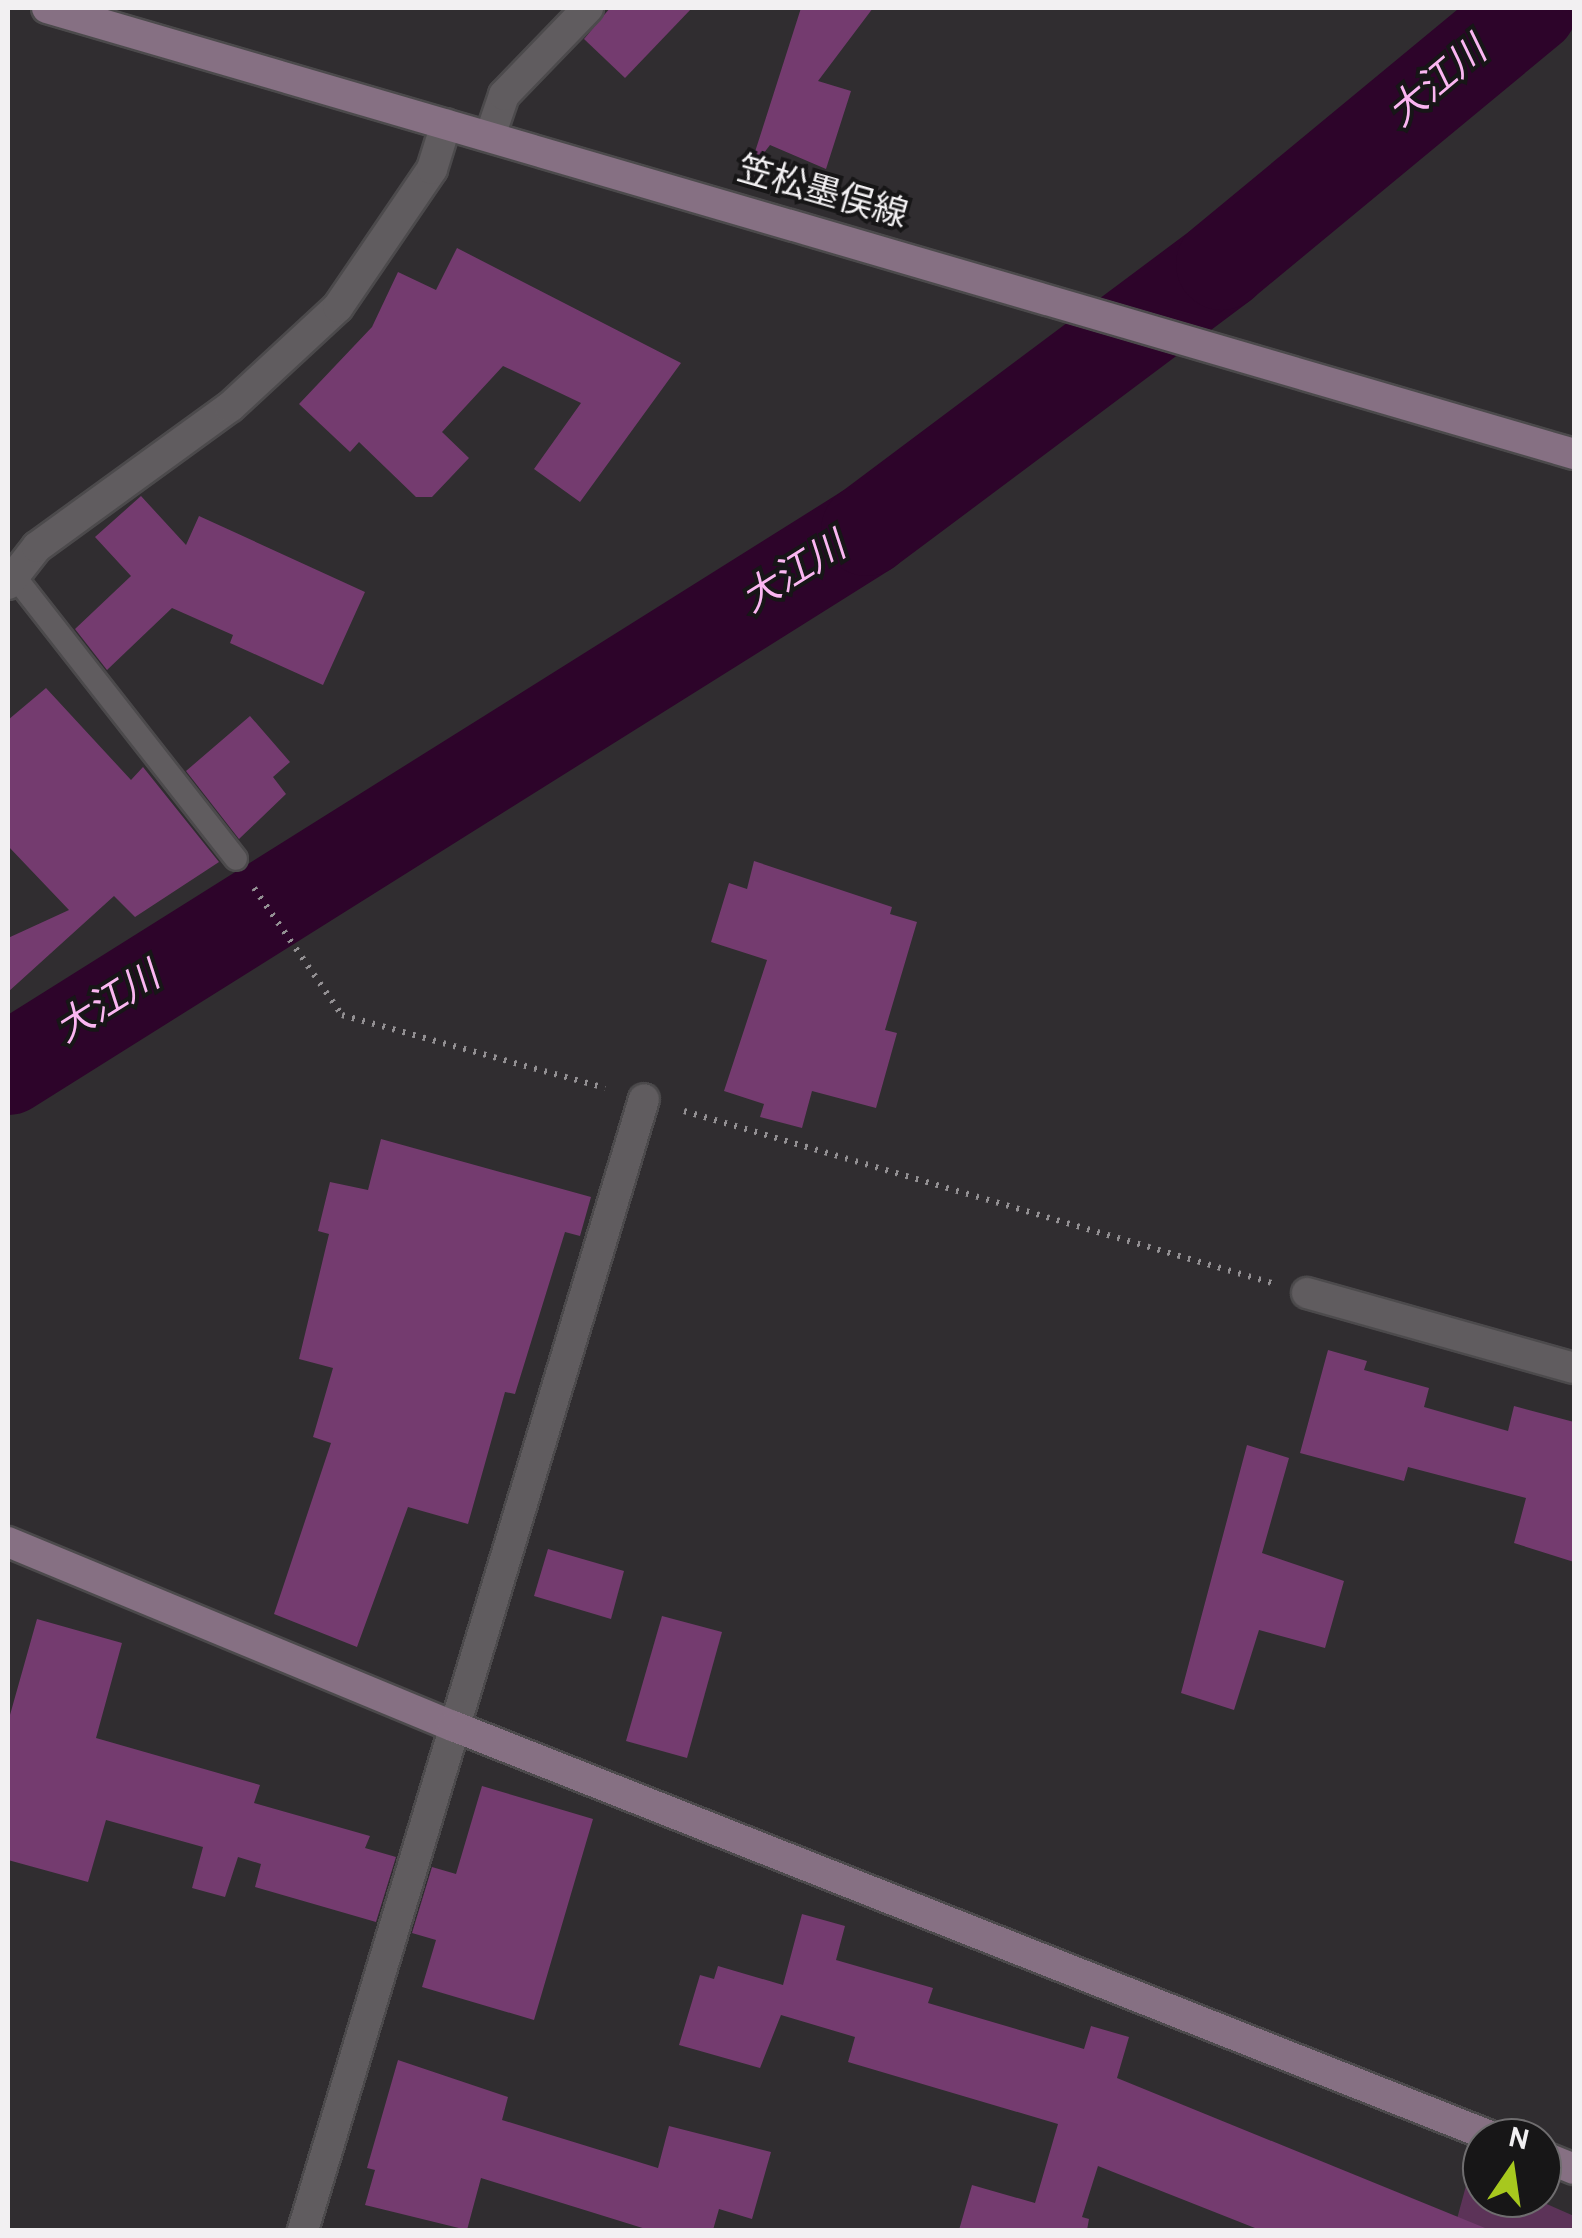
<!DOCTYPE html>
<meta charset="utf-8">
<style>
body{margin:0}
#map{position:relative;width:1582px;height:2238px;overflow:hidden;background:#302d30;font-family:Overpass,"Noto Sans JP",sans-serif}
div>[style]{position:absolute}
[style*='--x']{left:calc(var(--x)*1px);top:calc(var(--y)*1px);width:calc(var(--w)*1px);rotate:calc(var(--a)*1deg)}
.green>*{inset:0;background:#5c3358}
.river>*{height:92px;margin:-46px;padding:0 46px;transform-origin:46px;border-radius:46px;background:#2d042a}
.building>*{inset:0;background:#743b6f}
.path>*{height:6px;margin-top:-3px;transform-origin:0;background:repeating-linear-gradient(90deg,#939093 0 2.5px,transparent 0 10.5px)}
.roads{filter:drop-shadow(2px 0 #4c4a4c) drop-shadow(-2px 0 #4c4a4c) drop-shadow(0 2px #4c4a4c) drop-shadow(0 -2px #4c4a4c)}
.lane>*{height:22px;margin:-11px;padding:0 11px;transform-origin:11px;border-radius:11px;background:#605c5f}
.street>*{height:30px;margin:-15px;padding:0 15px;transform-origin:15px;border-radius:15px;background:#605c5f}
.secondary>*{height:30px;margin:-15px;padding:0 15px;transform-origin:15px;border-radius:15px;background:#867083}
span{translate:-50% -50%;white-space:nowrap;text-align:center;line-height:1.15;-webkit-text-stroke:8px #171617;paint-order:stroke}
.street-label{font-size:35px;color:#f2f0f2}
.water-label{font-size:38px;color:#fab6f1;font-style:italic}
.frame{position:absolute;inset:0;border:10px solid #f2f0f2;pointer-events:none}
.north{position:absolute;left:1462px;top:2118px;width:100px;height:100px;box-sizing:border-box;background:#171617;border:2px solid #6f6d6f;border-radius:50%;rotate:13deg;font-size:28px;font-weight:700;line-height:40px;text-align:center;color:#f2f0f2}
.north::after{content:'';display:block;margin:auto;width:35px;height:45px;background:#a7c81e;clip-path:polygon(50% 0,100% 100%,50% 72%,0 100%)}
</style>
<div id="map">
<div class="green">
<i style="clip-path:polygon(1470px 2171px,1482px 2177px,1482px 2198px,1533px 2198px,1574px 2216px,1574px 2230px,1454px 2230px)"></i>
</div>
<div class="river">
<i style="--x:8;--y:1069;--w:1014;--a:-32.11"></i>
<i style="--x:867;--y:530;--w:444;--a:-36.8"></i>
<i style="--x:1222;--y:264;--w:401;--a:-39.6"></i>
</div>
<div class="building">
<i style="clip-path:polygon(610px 8px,692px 8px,625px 78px,584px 39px)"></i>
<i style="clip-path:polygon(801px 8px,873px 8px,818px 81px,851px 91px,826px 169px,770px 145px,760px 158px,754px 155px)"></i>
<i style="clip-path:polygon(457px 248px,681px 363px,580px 502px,534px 469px,581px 403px,503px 366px,442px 432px,469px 458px,432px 497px,416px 497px,359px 442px,350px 452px,299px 404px,372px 327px,398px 272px,436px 290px)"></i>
<i style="clip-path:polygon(141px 496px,186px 545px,199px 516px,365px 592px,323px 685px,230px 643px,233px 635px,172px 608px,107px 670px,75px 629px,131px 576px,95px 537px)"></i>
<i style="clip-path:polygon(46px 688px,131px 780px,143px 767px,219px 862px,135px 917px,114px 896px,8px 992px,8px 938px,69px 910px,8px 846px,8px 720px)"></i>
<i style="clip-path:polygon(250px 716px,290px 762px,273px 777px,286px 794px,239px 839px,186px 771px)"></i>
<i style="clip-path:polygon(754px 861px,892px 907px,890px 914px,917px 922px,885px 1030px,897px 1033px,876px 1108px,812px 1091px,802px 1128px,760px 1117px,764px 1104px,724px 1091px,767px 960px,711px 942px,729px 883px,747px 889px)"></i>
<i style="clip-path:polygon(381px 1139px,591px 1197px,580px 1236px,565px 1232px,515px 1394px,505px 1392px,468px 1524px,408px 1507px,357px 1647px,274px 1614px,331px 1443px,313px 1437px,333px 1368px,299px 1359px,329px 1234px,318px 1231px,330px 1182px,368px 1190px)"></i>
<i style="clip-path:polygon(1328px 1350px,1367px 1361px,1364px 1370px,1429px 1388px,1424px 1407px,1508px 1431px,1514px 1406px,1574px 1422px,1574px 1562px,1514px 1543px,1526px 1498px,1408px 1467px,1404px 1481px,1300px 1453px)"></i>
<i style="clip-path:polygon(1247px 1445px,1289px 1458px,1262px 1553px,1344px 1581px,1325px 1648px,1259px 1630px,1234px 1710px,1181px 1693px)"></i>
<i style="clip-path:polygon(548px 1549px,624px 1571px,611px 1619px,534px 1596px)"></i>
<i style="clip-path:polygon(662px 1616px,722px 1632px,687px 1758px,626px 1741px)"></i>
<i style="clip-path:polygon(37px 1619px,122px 1643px,96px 1738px,260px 1785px,254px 1803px,370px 1836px,365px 1848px,396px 1857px,376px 1922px,255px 1887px,261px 1864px,238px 1857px,225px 1897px,192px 1888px,203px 1847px,106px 1820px,88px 1882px,8px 1860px,8px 1722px)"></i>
<i style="clip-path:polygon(482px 1786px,593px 1819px,534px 2020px,422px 1987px,436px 1940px,412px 1933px,432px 1867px,456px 1874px)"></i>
<i style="clip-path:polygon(802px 1914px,845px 1926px,836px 1960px,933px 1988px,928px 2003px,1084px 2049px,1091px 2026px,1129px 2037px,1117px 2078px,1490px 2230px,1260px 2230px,1098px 2166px,1082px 2217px,1089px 2219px,1087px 2230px,959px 2230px,972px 2185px,1035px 2203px,1058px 2124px,848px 2062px,855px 2037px,781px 2015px,760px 2068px,679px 2045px,700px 1975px,714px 1979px,718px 1966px,783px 1985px)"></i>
<i style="clip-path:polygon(398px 2060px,508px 2097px,502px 2120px,658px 2168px,669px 2126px,771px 2152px,752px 2219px,719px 2209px,713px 2230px,649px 2230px,481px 2178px,467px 2230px,365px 2205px,375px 2170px,367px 2168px)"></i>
</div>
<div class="path">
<i style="--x:254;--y:888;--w:155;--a:55.3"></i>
<i style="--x:342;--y:1015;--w:273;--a:15.5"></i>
<i style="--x:684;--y:1111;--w:613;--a:16.31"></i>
</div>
<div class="roads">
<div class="lane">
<i style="--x:15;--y:577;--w:358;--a:51.9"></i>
</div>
<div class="street">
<i style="--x:490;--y:136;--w:43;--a:-71.1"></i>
<i style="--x:504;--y:95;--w:121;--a:-46"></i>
<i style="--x:8;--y:584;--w:47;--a:-51.9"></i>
<i style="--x:37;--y:547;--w:238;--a:-36"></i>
<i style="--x:230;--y:407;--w:147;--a:-42.8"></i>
<i style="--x:338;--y:307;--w:167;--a:-55.7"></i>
<i style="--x:432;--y:169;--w:47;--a:-72.7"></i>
<i style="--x:1307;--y:1293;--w:277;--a:15.7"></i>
<i style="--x:303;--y:2230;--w:1181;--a:-73.22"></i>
</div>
<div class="secondary">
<i style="--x:47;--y:8;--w:1591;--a:16.28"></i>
<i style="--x:8;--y:1542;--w:482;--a:22.5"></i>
<i style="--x:453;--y:1726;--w:1120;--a:21.57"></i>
<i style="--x:1542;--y:2156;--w:35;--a:22"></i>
</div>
</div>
<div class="street-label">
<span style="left:822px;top:194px;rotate:16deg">笠松墨俣線</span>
</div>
<div class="water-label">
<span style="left:1439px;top:84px;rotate:-40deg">大江川</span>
<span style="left:795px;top:575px;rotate:-32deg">大江川</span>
<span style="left:109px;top:1005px;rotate:-32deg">大江川</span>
</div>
<div class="frame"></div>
<div class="north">N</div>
</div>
